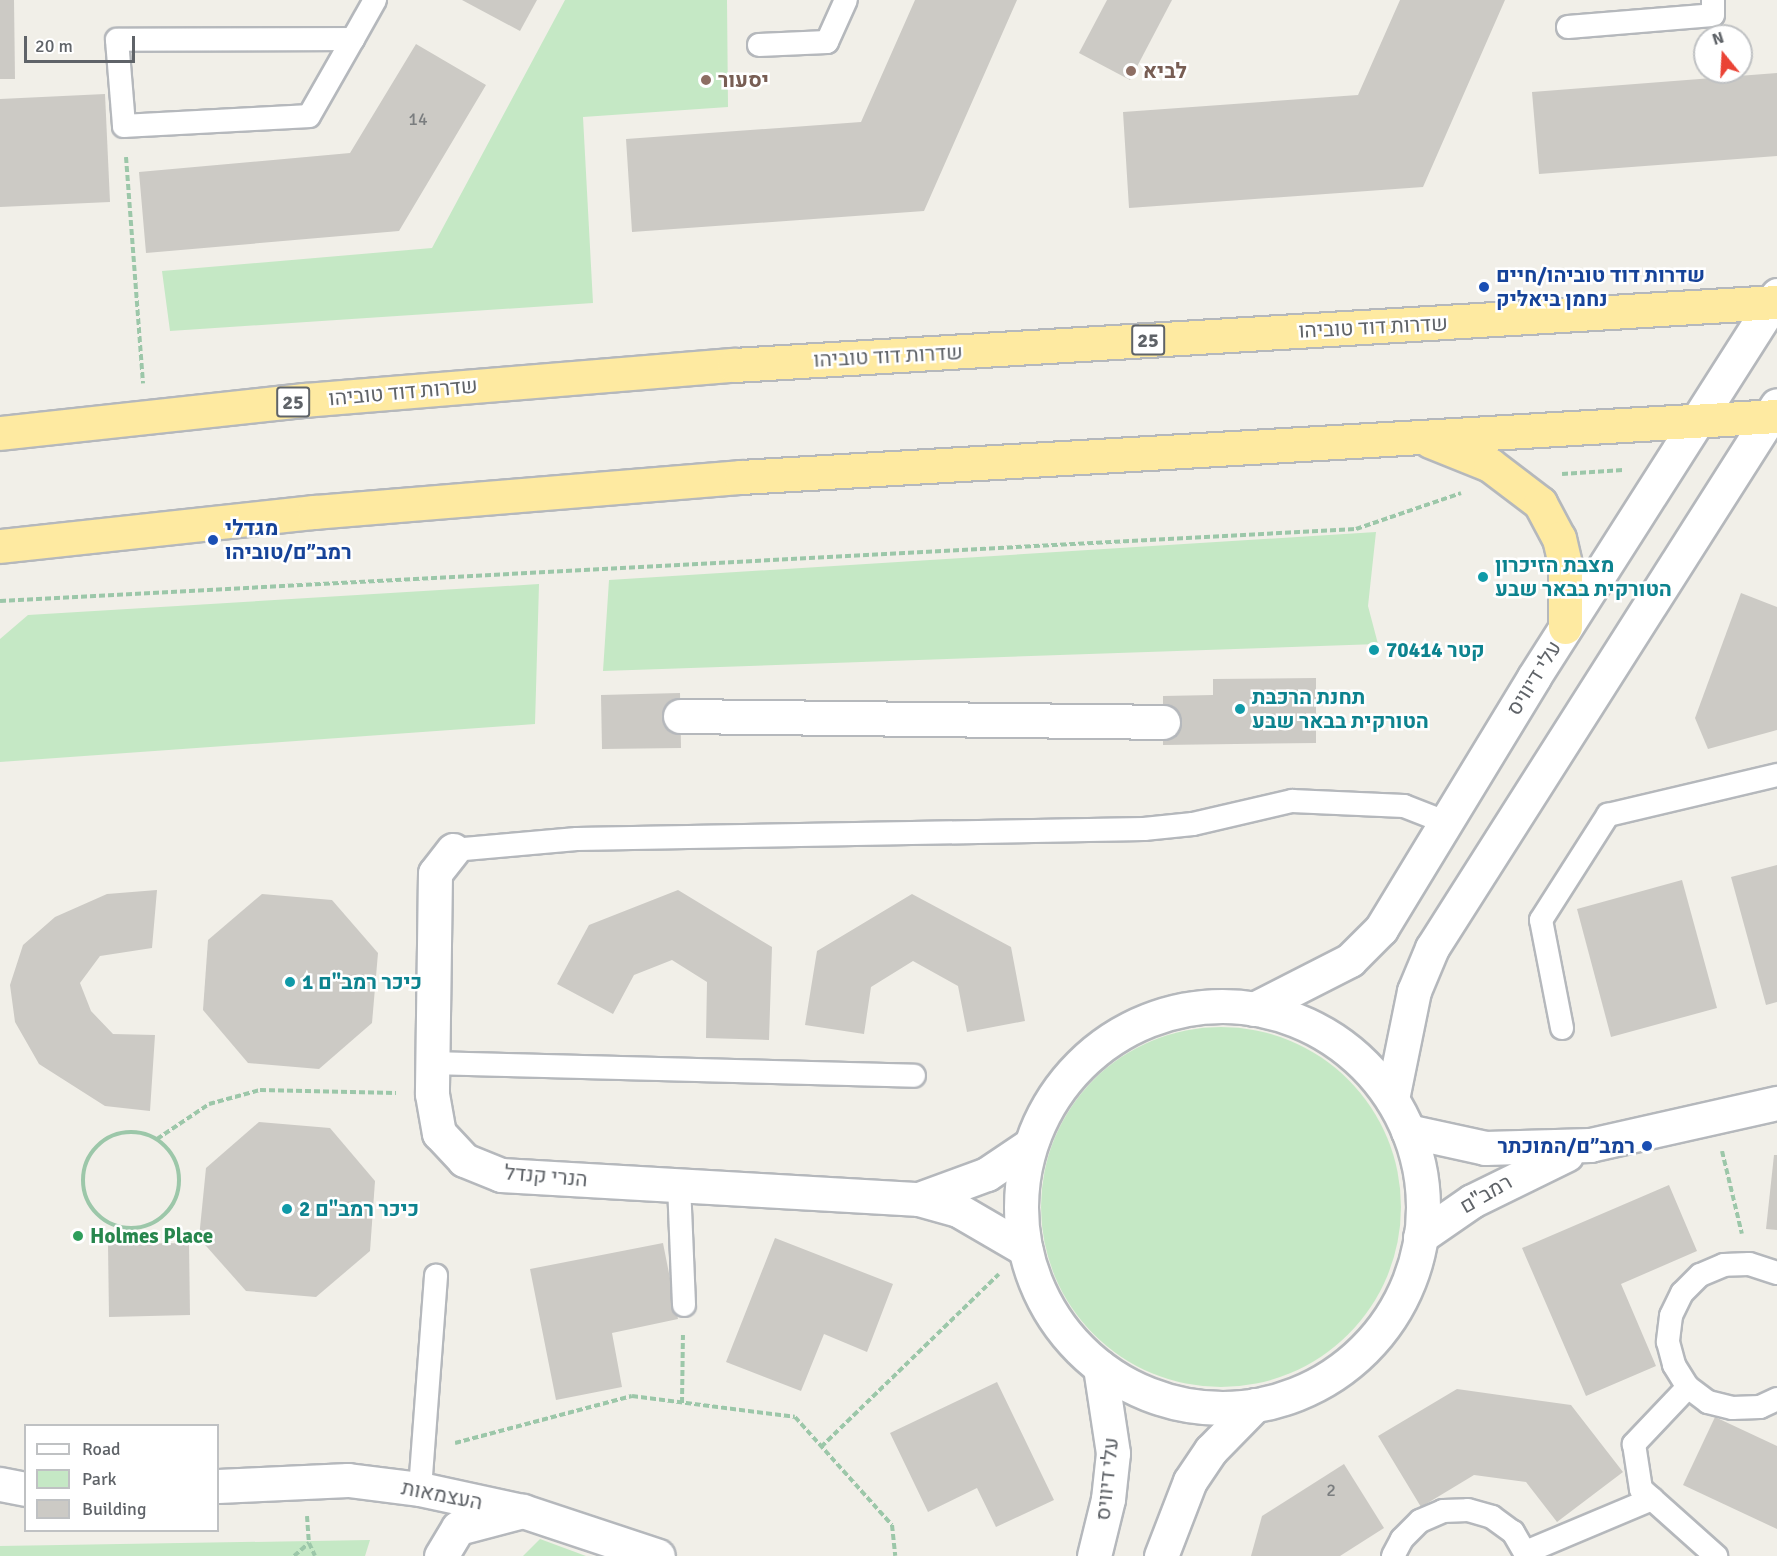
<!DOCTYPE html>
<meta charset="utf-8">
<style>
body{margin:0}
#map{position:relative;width:1777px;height:1556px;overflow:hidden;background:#f1efe8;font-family:Signika,Heebo,sans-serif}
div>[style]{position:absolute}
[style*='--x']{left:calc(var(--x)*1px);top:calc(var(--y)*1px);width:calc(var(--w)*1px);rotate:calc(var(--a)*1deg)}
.green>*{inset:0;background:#c5e8c5}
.round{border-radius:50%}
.building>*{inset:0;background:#cccac5}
.path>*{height:4px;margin-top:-2px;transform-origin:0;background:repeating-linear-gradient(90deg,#9cc7a9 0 6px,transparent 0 9px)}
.path>.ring{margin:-2px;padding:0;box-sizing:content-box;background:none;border:4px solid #9cc7a9;border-radius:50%}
.roads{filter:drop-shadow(2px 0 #b5b8bc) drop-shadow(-2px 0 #b5b8bc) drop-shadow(0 2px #b5b8bc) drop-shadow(0 -2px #b5b8bc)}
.service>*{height:22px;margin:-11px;padding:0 11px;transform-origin:11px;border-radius:11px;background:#fff}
.pedestrian>*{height:33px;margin:-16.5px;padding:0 16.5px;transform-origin:16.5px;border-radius:16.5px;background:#fff}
.minor>*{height:33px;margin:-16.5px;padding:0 16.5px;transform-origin:16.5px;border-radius:16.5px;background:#fff}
.tertiary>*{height:33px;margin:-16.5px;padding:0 16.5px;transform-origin:16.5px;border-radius:16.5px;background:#fff}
.tertiary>.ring{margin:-16.5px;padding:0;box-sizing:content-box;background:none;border:33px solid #fff;border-radius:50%}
.secondary>*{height:33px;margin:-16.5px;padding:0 16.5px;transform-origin:16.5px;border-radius:16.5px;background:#fff}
.trunk>*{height:33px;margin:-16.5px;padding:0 16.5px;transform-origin:16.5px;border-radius:16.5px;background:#feeaa1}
.dots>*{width:16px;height:16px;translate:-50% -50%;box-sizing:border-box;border:3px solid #fff;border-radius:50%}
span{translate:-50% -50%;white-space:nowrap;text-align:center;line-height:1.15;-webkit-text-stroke:5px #fff;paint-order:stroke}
.number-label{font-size:18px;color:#7a7d7f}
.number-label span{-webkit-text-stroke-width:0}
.shield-label span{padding:2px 4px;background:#fff;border:2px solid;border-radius:4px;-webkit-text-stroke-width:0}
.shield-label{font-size:20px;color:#5f6368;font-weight:700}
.education-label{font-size:21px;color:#785e54;font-weight:700}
.left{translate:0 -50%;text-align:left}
.transit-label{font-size:21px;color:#164399;font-weight:700}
.right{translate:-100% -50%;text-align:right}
.street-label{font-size:21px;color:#5f6368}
.culture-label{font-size:21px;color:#0d838f;font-weight:700}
.leisure-label{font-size:21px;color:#27864d;font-weight:700}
.legend{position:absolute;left:24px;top:1424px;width:195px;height:108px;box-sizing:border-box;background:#fff;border:2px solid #bfc1c3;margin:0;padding:8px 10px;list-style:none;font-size:18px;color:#5f6368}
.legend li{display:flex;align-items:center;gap:12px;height:30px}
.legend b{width:30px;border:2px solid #bfc1c3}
.north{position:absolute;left:1693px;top:24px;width:60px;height:60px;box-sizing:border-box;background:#fff;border:2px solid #bfc1c3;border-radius:50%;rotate:342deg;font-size:16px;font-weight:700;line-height:24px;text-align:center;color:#5f6368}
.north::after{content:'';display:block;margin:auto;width:21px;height:27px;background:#ea4335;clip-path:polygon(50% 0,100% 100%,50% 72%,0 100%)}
.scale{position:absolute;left:24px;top:36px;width:111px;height:27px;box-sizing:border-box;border:3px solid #5f6368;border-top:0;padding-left:8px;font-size:18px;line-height:21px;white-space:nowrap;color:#5f6368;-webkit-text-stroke:4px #fff;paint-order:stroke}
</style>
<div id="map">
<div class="green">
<i style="clip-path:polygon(565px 0,727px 0,728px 107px,583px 117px,593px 303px,170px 331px,162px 271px,432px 248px)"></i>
<i style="clip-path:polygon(1376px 532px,1368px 606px,1378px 644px,603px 671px,609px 580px)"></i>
<i style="clip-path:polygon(539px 584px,535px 724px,0 762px,0 639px,28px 615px)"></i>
<i class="round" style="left:1041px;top:1027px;width:360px;height:360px"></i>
<i style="clip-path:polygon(540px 1539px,586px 1556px,523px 1556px)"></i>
<i style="clip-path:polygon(370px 1540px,365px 1556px,0 1556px,0 1546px)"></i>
</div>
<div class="building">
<i style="clip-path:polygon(0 0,14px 0,15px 79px,0 79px)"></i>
<i style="clip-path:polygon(462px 0,537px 0,520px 31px)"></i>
<i style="clip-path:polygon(915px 0,1017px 0,924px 211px,632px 232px,626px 139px,861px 122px)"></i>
<i style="clip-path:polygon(1107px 0,1172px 0,1130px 80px,1079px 53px)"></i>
<i style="clip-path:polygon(1400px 0,1505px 0,1423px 187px,1129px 208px,1123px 112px,1358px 95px)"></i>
<i style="clip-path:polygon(416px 44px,486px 85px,399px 231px,146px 253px,139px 172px,350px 153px)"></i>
<i style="clip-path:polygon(1777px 73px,1777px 156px,1539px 174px,1532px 92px)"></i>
<i style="clip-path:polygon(105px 94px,110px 202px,0 207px,0 99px)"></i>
<i style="clip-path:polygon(1741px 593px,1777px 607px,1777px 730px,1708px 749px,1695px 718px)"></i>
<i style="clip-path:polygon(1316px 678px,1316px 743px,1163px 745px,1163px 696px,1213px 695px,1213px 679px)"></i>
<i style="clip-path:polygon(680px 693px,681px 748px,602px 749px,601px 695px)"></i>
<i style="clip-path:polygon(1777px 865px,1777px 1002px,1766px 1005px,1731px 877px)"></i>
<i style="clip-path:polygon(1682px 880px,1717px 1008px,1611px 1037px,1577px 909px)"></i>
<i style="clip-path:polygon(157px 890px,152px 948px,100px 956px,80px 983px,91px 1011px,113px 1034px,155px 1035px,150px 1111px,105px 1106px,39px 1064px,15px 1022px,10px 985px,23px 945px,55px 917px,107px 894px)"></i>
<i style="clip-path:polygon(678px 890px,772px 947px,769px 1040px,706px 1038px,707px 982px,672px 960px,634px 975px,613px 1014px,557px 984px,589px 925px)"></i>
<i style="clip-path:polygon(262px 894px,332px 900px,378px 953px,372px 1023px,319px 1069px,248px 1063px,203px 1010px,208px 940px)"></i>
<i style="clip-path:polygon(912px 894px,1011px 947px,1025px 1021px,967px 1032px,958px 986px,913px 961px,871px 987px,864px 1034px,805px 1025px,817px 951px)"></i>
<i style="clip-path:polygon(259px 1122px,330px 1128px,375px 1181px,370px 1251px,316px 1297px,246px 1291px,199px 1238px,206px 1168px)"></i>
<i style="clip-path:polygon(1774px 1155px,1777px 1155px,1777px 1230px,1766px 1229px)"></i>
<i style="clip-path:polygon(1669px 1185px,1697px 1251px,1621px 1284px,1656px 1366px,1586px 1396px,1522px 1248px)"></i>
<i style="clip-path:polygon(775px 1238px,893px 1284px,867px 1352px,824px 1334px,801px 1391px,726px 1362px)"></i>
<i style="clip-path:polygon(189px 1243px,190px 1315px,109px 1317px,108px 1244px)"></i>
<i style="clip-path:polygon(663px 1243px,678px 1319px,612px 1333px,622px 1387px,556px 1400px,530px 1269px)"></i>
<i style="clip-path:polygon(997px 1382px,1054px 1500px,996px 1527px,977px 1488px,928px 1512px,890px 1433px)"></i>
<i style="clip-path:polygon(1457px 1389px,1571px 1405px,1623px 1472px,1557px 1522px,1526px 1482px,1474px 1475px,1421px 1507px,1378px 1436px)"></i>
<i style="clip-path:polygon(1715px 1417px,1777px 1446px,1777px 1529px,1683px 1485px)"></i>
<i style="clip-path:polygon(1344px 1464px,1384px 1528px,1340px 1556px,1251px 1556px,1262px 1516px)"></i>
</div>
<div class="path">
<i style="--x:126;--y:157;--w:227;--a:85.7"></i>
<i style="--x:1562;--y:474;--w:61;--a:-3.8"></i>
<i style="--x:0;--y:601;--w:1358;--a:-3.04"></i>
<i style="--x:1356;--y:529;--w:111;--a:-18.9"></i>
<i class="ring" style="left:83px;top:1132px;width:92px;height:92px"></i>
<i style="--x:157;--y:1139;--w:63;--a:-33.9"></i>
<i style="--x:209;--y:1104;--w:53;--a:-15.4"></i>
<i style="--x:260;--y:1090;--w:136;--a:1.3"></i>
<i style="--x:1722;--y:1151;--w:85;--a:76.5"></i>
<i style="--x:682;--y:1403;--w:68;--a:-89.2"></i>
<i style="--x:455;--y:1443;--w:183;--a:-14.9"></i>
<i style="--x:632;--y:1396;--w:164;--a:7.3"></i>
<i style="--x:795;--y:1417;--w:145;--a:48.1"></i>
<i style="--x:892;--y:1525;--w:31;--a:84"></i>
<i style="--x:821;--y:1447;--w:248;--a:-44.2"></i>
<i style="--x:307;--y:1516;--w:27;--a:86"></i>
<i style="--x:309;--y:1543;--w:14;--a:65"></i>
<i style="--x:294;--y:1556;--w:20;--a:-41"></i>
</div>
<div class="roads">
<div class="service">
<i style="--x:1568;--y:27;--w:145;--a:-4.7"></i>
<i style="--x:1713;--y:15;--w:15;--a:-90"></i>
<i style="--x:353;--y:39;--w:236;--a:179.8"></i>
<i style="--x:117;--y:40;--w:86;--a:85.3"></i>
<i style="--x:124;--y:126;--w:185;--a:-3.1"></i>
<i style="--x:309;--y:116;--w:89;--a:-60.3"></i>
<i style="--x:353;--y:39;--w:45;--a:-60.6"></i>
<i style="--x:759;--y:45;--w:68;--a:-2.5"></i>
<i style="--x:827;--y:42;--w:46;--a:-65.7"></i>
<i style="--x:453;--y:850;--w:124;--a:-5.1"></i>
<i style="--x:577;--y:839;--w:567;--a:-1.01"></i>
<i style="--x:1144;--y:829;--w:49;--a:-5.8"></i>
<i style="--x:1193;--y:824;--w:102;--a:-13.1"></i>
<i style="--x:1292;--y:801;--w:112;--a:2.6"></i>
<i style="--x:1404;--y:806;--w:44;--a:21.3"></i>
<i style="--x:1562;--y:1028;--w:110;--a:-101"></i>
<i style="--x:1541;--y:920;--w:125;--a:-57.5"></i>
<i style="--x:1608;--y:815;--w:174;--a:-13.3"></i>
<i style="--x:432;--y:1063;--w:482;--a:1.5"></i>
<i style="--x:679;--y:1185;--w:120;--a:87.6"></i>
<i style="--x:1777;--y:1273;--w:29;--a:-162"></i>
<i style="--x:1749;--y:1264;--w:25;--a:178"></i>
<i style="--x:1724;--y:1265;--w:26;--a:157"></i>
<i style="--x:1700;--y:1275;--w:25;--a:135"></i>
<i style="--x:1682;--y:1293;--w:25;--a:116"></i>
<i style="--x:1671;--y:1316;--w:26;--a:97"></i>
<i style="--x:1668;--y:1342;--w:24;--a:75"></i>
<i style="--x:1674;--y:1365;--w:26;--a:58"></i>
<i style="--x:1688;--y:1387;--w:25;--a:37"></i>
<i style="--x:1708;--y:1402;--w:25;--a:14"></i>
<i style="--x:1732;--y:1408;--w:28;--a:-2"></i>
<i style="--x:1760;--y:1407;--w:19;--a:-25"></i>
<i style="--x:1688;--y:1387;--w:79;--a:133.5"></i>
<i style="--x:1634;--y:1444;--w:46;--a:81.2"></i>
<i style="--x:1641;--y:1489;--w:101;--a:41.8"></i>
<i style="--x:420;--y:1489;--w:214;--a:-85.7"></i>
<i style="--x:1526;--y:1552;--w:137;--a:-22.8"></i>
<i style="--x:1393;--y:1556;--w:19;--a:-62"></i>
<i style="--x:1402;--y:1539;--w:25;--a:-45"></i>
<i style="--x:1420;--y:1521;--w:25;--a:-23"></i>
<i style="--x:1443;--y:1511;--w:25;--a:-2"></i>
<i style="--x:1468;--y:1510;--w:25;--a:16"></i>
<i style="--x:1492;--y:1517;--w:26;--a:36"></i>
<i style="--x:1513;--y:1532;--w:28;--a:60"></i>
</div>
<div class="pedestrian">
<i style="--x:680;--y:716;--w:483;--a:0.7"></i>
</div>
<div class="minor">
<i style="--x:453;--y:850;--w:29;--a:128"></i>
<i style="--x:435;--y:873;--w:221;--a:90.8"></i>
<i style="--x:432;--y:1094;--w:40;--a:80"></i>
<i style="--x:439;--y:1133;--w:37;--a:47"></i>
<i style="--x:464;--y:1160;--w:40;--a:22"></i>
<i style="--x:501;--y:1175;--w:419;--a:3.3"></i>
<i style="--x:919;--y:1199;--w:41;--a:15.8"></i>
<i style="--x:958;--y:1210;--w:78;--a:30.2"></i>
<i style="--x:919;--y:1199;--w:72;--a:-20.2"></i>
<i style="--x:987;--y:1174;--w:52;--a:-34"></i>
<i style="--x:441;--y:1556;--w:33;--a:-59"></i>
<i style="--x:458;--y:1528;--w:67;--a:-14.7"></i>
</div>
<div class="tertiary">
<i class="ring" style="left:1021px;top:1006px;width:369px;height:369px"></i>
<i style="--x:1254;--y:1009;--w:108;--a:-27"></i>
<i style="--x:1350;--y:960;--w:44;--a:-45"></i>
<i style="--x:1381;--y:929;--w:295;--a:-58.7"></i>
<i style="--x:1534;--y:677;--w:453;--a:-57.5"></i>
<i style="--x:1392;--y:1099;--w:110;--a:-78.5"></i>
<i style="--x:1414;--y:991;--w:47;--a:-67.3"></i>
<i style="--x:1432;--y:948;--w:643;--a:-57.57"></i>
<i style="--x:1408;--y:1131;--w:79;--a:12.4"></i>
<i style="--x:1485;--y:1148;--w:105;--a:-1.6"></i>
<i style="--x:1590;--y:1145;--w:192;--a:-12.7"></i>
<i style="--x:1420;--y:1237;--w:63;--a:-34.7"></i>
<i style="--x:1472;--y:1201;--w:105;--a:-26.1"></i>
<i style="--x:218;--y:1486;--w:130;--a:-2.6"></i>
<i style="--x:348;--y:1480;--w:73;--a:7.1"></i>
<i style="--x:420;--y:1489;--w:105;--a:12.1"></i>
<i style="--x:523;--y:1511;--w:142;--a:18.4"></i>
<i style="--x:1094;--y:1556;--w:59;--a:-76.2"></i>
<i style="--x:1108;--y:1499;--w:46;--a:-83.8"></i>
<i style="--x:1113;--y:1453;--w:87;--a:-98.6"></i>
<i style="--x:1161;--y:1556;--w:80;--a:-68.9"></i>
<i style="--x:1190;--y:1481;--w:37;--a:-56"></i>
<i style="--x:1211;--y:1450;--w:63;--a:-45.6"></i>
</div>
<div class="secondary">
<i style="--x:0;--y:1484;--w:26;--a:11"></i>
</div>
<div class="trunk">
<i style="--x:0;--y:433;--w:306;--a:-6.2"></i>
<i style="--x:304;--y:400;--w:431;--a:-4.7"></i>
<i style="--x:734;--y:365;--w:1045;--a:-3.46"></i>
<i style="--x:1430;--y:441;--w:65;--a:21.8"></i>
<i style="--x:1490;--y:465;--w:63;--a:37.2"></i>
<i style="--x:1540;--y:503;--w:40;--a:62"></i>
<i style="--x:1559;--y:538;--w:28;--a:77"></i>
<i style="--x:1565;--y:565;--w:62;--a:90"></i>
<i style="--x:0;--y:546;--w:316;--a:-6.2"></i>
<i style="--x:314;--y:512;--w:428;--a:-4.7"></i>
<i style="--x:741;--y:477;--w:1038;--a:-3.37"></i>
</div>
</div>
<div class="dots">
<i style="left:1131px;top:71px;background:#8d6e63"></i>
<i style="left:706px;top:80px;background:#8d6e63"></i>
<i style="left:1484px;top:287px;background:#1a4fb4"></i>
<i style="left:213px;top:540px;background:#1a4fb4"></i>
<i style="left:1483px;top:577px;background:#0f9aa8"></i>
<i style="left:1374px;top:650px;background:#0f9aa8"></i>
<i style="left:1240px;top:709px;background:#0f9aa8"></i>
<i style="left:290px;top:982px;background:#0f9aa8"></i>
<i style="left:1647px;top:1146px;background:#1a4fb4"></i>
<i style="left:287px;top:1209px;background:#0f9aa8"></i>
<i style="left:78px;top:1236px;background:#2e9e5b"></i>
</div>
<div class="number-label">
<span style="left:418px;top:119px">14</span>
<span style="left:1331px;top:1490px">2</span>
</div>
<div class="shield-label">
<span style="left:1148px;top:340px">25</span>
<span style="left:293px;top:402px">25</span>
</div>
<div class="education-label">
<span class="left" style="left:1143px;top:71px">לביא</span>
<span class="left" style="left:718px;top:80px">יסעור</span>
</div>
<div class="transit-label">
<span class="left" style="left:1496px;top:287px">שדרות דוד טוביהו/חיים<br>נחמן ביאליק</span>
<span class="left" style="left:225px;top:540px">מגדלי<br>רמב״ם/טוביהו</span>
<span class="right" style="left:1635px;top:1146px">רמב״ם/המוכתר</span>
</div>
<div class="street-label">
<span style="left:1373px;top:327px;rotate:-3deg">שדרות דוד טוביהו</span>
<span style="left:888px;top:356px;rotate:-3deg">שדרות דוד טוביהו</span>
<span style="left:403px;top:392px;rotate:-5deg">שדרות דוד טוביהו</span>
<span style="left:1534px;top:678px;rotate:-58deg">עלי דיוויס</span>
<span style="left:546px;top:1176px;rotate:5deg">הנרי קנדל</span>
<span style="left:1486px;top:1194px;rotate:-30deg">רמב"ם</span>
<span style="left:1107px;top:1479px;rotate:-84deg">עלי דיוויס</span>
<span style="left:442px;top:1495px;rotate:11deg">העצמאות</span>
</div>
<div class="culture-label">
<span class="left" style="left:1495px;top:577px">מצבת הזיכרון<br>הטורקית בבאר שבע</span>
<span class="left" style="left:1386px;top:650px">קטר 70414</span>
<span class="left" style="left:1252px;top:709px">תחנת הרכבת<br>הטורקית בבאר שבע</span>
<span class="left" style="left:302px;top:982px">כיכר רמב"ם 1</span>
<span class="left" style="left:299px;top:1209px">כיכר רמב"ם 2</span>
</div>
<div class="leisure-label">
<span class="left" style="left:90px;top:1236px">Holmes Place</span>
</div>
<ul class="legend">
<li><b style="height:8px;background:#fff"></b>Road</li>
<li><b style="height:16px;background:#c5e8c5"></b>Park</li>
<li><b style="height:16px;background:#cccac5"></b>Building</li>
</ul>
<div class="north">N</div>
<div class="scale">20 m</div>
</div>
